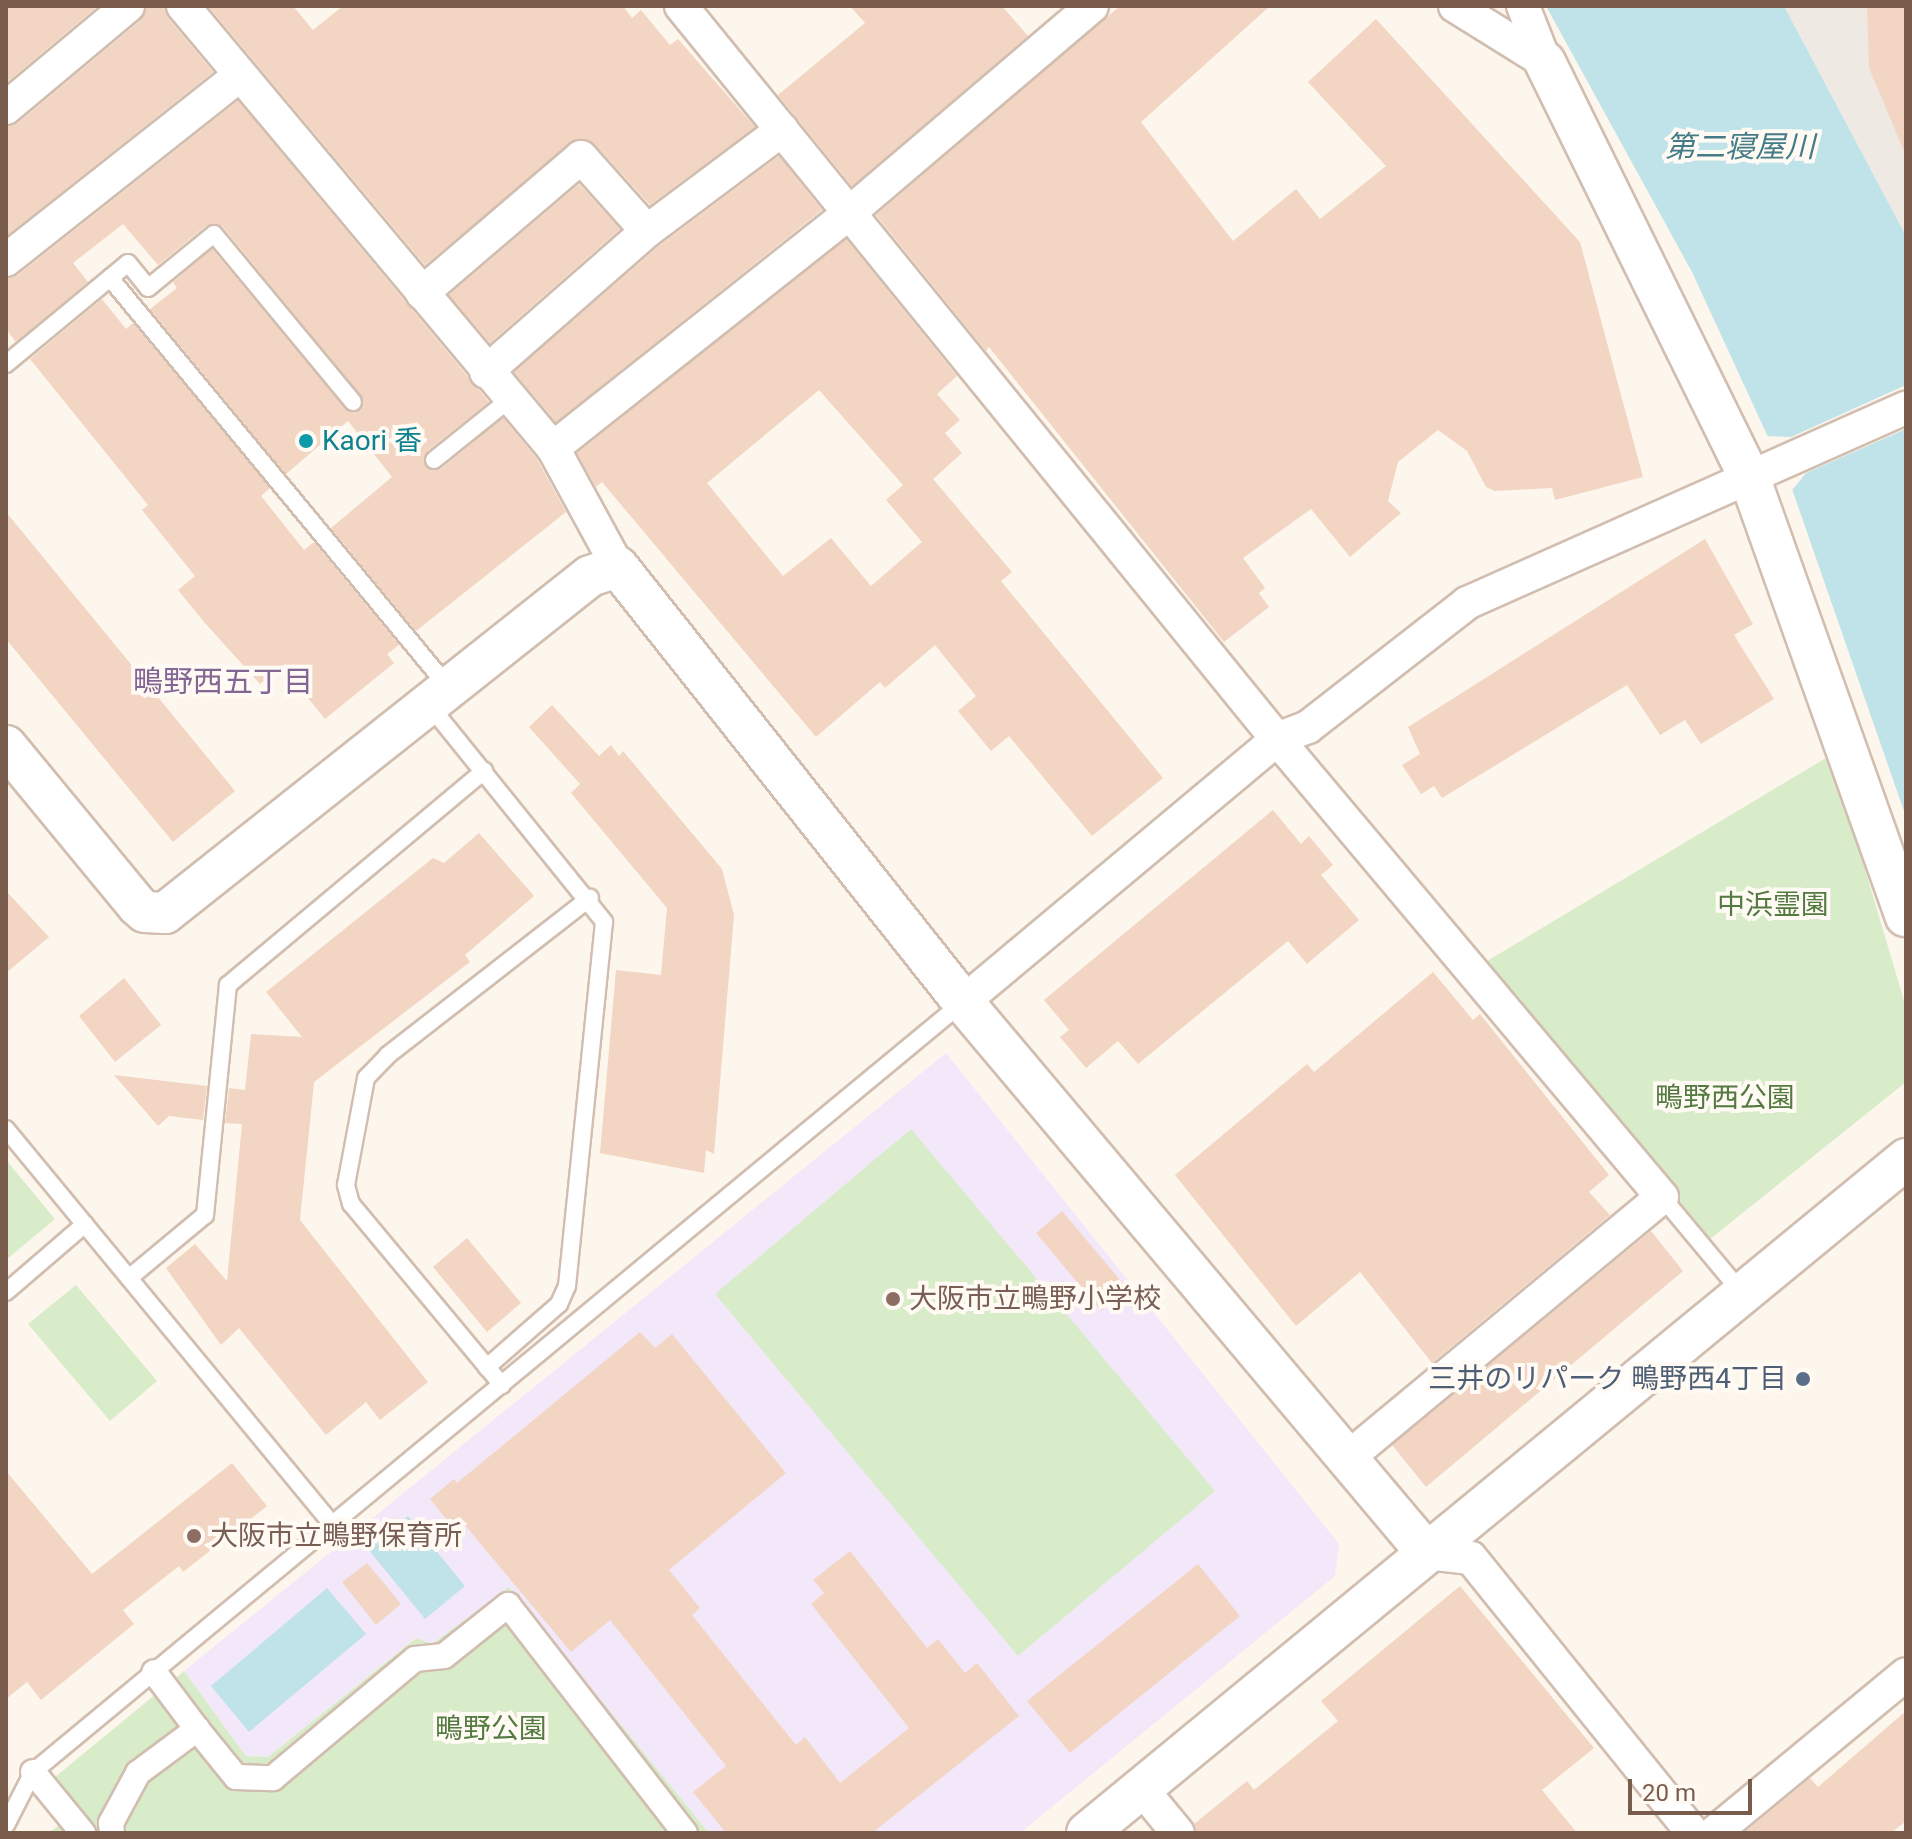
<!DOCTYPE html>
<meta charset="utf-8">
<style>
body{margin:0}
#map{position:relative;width:1912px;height:1839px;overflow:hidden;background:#fdf6ec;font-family:Roboto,"Noto Sans JP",sans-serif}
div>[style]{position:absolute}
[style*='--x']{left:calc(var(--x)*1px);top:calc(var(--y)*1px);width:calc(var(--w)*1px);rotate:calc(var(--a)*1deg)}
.industrial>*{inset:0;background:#efe9e4}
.education>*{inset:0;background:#f3e8fa}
.green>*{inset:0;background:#d8ecc9}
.water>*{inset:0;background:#bfe3e8}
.pier>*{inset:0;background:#fdf6ec}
.building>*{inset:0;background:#f3d5c3}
.roads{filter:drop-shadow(2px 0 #d1beb0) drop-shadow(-2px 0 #d1beb0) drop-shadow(0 2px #d1beb0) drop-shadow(0 -2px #d1beb0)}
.service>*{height:16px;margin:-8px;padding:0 8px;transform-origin:8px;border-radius:8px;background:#fff}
.pedestrian>*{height:24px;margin:-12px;padding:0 12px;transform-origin:12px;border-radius:12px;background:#fff}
.minor>*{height:32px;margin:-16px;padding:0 16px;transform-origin:16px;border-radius:16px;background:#fff}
.tertiary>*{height:40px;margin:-20px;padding:0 20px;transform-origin:20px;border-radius:20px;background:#fff}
.dots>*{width:22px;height:22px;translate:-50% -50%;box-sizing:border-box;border:4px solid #fffaf3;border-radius:50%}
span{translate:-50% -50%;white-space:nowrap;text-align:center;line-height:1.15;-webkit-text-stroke:8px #fffaf3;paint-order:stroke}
.culture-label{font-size:28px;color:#0d838f}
.left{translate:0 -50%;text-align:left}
.park-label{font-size:28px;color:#537a41}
.education-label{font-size:28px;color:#785e54}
.service-label{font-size:28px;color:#4e5e75}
.right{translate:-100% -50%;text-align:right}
.water-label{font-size:30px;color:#437c86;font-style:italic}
.neighbourhood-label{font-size:30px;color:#846695}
.frame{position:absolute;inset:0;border:8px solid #7a5c4d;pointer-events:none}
.scale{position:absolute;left:1628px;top:1779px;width:124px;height:36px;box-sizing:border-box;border:4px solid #7a5c4d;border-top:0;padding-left:10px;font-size:24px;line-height:28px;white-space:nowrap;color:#7a5c4d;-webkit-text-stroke:6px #fffaf3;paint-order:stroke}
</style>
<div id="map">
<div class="industrial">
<i style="clip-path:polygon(1784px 6px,1906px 6px,1906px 236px)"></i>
</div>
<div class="education">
<i style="clip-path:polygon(946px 1053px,1339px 1544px,1335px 1576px,1020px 1833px,709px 1833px,509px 1587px,432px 1644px,415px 1638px,268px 1757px,246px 1756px,184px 1671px)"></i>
</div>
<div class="green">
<i style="clip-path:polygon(1831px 755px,1905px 1004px,1906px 1082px,1710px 1239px,1487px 961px)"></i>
<i style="clip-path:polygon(911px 1129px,1215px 1491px,1018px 1656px,715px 1294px)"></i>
<i style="clip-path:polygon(6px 1160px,55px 1219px,6px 1260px)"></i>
<i style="clip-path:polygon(76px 1285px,157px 1381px,110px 1421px,28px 1324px)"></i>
<i style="clip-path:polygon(509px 1587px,709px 1833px,49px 1833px,79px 1809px,55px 1777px,184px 1671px,246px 1756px,268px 1757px,416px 1638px,432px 1644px)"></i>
</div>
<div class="water">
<i style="clip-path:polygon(1546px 6px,1784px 6px,1906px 236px,1906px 817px,1792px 489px,1692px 272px)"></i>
<i style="clip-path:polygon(408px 1516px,465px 1586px,425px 1619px,368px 1549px)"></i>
<i style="clip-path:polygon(327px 1588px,366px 1634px,249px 1732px,211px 1686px)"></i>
</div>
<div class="pier">
<i style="clip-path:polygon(1906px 385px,1906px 429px,1806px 473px,1789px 494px,1762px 436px,1791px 437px)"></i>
</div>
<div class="building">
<i style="clip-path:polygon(6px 6px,98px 6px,6px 83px)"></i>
<i style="clip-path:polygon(147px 6px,164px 6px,168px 18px,213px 72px,6px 236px,6px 127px,18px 123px,140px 21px)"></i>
<i style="clip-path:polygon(208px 6px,293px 6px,313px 30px,343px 6px,623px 6px,632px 18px,641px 10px,670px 45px,678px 39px,755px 127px,650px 205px,595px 144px,577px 139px,425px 265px)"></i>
<i style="clip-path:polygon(850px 6px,1002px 6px,1028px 36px,852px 186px,778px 95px,865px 23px)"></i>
<i style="clip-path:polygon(1120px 6px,1270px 6px,1141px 122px,1233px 241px,1296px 189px,1320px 219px,1386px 166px,1308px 82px,1376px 19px,1580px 242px,1643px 477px,1555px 500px,1552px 488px,1495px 491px,1486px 487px,1467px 451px,1438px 430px,1398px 462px,1388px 501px,1401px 513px,1350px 557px,1311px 509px,1243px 558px,1265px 588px,1259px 593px,1269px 607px,1224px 642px,989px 347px,986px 351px,876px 215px)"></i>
<i style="clip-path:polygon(1867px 6px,1906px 6px,1906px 156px,1869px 68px)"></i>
<i style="clip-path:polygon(238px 101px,489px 402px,427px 451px,425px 466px,441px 469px,503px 418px,537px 459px,566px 512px,416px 631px,331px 528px,392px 477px,348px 421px,286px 474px,150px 309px,177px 288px,173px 282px,212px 249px,345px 409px,361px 410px,361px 395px,222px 226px,207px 225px,158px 265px,123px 224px,73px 263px,88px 282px,16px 342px,6px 329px,6px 279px,18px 275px)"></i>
<i style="clip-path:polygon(779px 156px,822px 210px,556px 422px,514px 372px,659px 246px)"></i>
<i style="clip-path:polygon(579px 184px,620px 229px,490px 343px,449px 295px)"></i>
<i style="clip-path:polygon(evenodd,846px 239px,957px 376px,937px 394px,960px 420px,945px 433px,962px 453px,933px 479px,1012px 572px,1001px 581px,1163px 778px,1092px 836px,1009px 736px,991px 751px,958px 711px,976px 696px,935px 645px,885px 688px,880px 682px,816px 737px,602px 482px,596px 487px,577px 453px,846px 239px,819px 390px,903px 485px,886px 500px,922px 542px,871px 586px,831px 538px,783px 576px,707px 483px,819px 390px)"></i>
<i style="clip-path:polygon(102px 299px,126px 329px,133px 323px,270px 488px,261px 496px,304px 550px,314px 542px,399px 645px,387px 654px,394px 663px,325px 719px,282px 666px,260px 684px,204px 622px,178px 590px,195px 576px,142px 510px,148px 505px,30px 359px)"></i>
<i style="clip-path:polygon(6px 512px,235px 791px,173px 842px,6px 639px)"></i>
<i style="clip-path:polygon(1705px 539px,1753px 624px,1734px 635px,1774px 699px,1701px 744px,1685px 720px,1660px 735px,1627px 685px,1442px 798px,1434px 786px,1421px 794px,1402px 765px,1420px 754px,1408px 727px)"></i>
<i style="clip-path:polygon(552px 705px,599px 756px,611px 745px,619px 756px,623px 751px,722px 869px,734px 915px,714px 1154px,706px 1150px,704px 1173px,600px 1153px,616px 970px,661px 975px,667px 908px,571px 793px,580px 784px,529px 727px)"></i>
<i style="clip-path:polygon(1273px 810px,1301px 844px,1309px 836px,1333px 865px,1321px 875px,1359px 920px,1307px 964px,1288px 941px,1138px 1064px,1118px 1041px,1086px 1068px,1060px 1037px,1069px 1030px,1044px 1000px)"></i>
<i style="clip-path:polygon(479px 833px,534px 896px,465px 955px,470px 962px,314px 1082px,300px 1220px,428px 1382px,380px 1420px,366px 1402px,326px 1435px,239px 1328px,221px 1345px,166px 1268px,195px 1244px,227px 1281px,242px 1124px,225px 1123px,229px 1088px,245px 1090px,251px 1034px,302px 1037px,266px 992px,433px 858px,444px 863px)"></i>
<i style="clip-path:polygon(6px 891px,49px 937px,6px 973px)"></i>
<i style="clip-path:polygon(1433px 972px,1473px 1020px,1480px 1014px,1609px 1175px,1589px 1192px,1610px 1215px,1432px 1363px,1360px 1272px,1296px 1326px,1175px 1175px,1307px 1064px,1314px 1072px)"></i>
<i style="clip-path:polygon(124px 978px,161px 1025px,115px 1062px,79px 1016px)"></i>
<i style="clip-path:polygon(114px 1075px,207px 1086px,203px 1120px,169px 1116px,158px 1126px)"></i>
<i style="clip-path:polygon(1062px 1211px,1127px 1288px,1101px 1311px,1036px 1233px)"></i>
<i style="clip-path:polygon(1651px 1231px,1683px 1271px,1426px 1487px,1392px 1445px)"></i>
<i style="clip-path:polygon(467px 1238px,521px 1303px,487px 1332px,433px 1267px)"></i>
<i style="clip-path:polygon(640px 1332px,655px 1348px,672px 1334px,786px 1473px,669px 1570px,700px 1608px,692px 1615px,796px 1745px,805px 1737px,840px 1783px,909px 1728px,811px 1604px,824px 1593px,813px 1580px,850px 1551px,927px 1648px,938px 1639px,965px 1673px,977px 1663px,1019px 1716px,872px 1833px,726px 1833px,693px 1792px,726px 1766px,610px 1620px,571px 1652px,459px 1518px,451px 1525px,430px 1499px,454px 1479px,457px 1483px)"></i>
<i style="clip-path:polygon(232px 1463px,267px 1506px,183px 1572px,179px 1566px,123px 1610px,134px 1624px,41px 1700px,27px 1682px,6px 1699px,6px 1471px,92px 1574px)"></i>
<i style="clip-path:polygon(367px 1563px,401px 1604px,376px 1625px,342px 1582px)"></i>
<i style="clip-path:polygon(1198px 1564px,1240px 1616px,1070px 1753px,1027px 1701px)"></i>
<i style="clip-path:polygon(1460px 1586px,1594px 1748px,1542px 1790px,1577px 1833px,1197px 1833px,1194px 1824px,1247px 1781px,1254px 1790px,1338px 1721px,1321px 1701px)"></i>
<i style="clip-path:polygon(1906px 1711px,1906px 1821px,1891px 1833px,1744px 1833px,1810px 1778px,1818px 1787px)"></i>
</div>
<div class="roads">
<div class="service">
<i style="--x:110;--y:278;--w:532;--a:50.42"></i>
<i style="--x:6;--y:364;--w:158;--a:-39.6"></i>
<i style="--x:128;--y:263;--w:32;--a:51"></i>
<i style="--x:148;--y:288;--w:85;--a:-39.3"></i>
<i style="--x:214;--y:234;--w:218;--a:50.4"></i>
<i style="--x:434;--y:460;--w:97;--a:-38.8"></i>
<i style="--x:430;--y:706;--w:277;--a:51.1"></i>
<i style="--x:604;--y:922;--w:366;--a:95.8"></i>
<i style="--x:567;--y:1286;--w:20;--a:114"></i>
<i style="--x:559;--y:1304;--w:96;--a:138.8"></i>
<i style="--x:6;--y:1129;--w:511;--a:50.48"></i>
<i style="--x:1662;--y:1197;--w:125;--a:50.2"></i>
<i style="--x:129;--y:1278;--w:99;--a:-39.7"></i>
<i style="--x:205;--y:1215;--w:231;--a:-84.3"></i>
<i style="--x:228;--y:985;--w:334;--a:-39.9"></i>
<i style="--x:6;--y:1292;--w:104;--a:-40.7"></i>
<i style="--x:502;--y:1385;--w:236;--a:-129.8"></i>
<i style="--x:351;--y:1204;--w:20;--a:-105"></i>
<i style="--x:346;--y:1185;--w:109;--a:-79.4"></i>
<i style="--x:366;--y:1078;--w:32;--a:-46"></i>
<i style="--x:388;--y:1055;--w:256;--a:-37.9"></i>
<i style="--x:6;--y:1825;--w:59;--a:-63"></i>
<i style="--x:33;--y:1772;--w:1207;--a:-39.62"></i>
</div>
<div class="pedestrian">
<i style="--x:197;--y:1729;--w:62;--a:50.9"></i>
<i style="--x:236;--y:1777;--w:37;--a:2"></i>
<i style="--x:273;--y:1778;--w:185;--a:-40"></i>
<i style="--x:415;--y:1659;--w:29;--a:-6"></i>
<i style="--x:444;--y:1656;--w:82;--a:-38.6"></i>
<i style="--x:508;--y:1605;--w:289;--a:52.2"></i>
<i style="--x:33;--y:1772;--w:79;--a:50.7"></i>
<i style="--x:112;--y:1833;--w:10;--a:-96"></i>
<i style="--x:111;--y:1823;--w:57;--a:-61.6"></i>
<i style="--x:138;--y:1773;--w:74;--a:-36.7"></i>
<i style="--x:197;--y:1729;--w:71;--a:-127"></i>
</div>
<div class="minor">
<i style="--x:183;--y:6;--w:576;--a:50.07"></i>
<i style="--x:553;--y:448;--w:136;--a:61.4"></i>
<i style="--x:681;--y:6;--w:945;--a:50.89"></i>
<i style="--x:1277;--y:739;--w:598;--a:49.95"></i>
<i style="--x:1662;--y:1197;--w:412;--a:140.3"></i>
<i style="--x:1455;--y:6;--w:106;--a:31.9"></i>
<i style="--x:1523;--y:6;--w:60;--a:68.6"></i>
<i style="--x:6;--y:108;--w:159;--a:-39.9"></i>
<i style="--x:647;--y:231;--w:169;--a:-36.8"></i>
<i style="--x:6;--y:260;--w:298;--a:-38.3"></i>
<i style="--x:422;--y:293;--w:209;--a:-40.5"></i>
<i style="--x:581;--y:157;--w:99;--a:48.3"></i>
<i style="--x:647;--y:231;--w:214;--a:138.8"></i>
<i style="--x:553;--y:448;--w:378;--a:-38.4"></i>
<i style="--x:849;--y:213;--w:319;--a:-40.4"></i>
<i style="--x:963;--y:1002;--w:410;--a:-39.9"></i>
<i style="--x:1277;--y:739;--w:33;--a:-21"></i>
<i style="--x:1308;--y:727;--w:202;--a:-37.9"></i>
<i style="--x:1467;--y:603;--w:480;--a:-24"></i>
<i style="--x:1427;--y:1553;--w:44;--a:6.5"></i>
<i style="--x:1471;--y:1558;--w:353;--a:51.1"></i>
<i style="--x:1141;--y:1788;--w:58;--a:50.6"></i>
<i style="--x:1714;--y:1833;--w:249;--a:-39.6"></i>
</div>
<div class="tertiary">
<i style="--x:1545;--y:62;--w:465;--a:63.8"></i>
<i style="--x:1750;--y:479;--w:464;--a:70.4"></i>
<i style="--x:6;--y:746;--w:207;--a:50.5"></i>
<i style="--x:138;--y:906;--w:9;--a:41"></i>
<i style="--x:145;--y:912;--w:20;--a:3"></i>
<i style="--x:165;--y:913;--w:542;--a:-38.41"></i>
<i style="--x:590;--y:576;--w:29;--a:-18"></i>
<i style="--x:618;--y:567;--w:555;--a:51.58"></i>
<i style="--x:963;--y:1002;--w:720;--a:49.9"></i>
<i style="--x:1087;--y:1833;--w:1061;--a:-39.45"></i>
</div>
</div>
<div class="dots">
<i style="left:306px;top:441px;background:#0f9aa8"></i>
<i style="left:893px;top:1299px;background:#8d6e63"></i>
<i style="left:1803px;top:1379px;background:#5c6f8a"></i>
<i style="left:194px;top:1536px;background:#8d6e63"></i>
</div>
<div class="culture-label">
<span class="left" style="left:322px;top:441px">Kaori 香</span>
</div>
<div class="park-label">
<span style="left:1773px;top:905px">中浜霊園</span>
<span style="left:1725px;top:1098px">鴫野西公園</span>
<span style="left:491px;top:1729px">鴫野公園</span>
</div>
<div class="education-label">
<span class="left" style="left:909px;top:1299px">大阪市立鴫野小学校</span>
<span class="left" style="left:210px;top:1536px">大阪市立鴫野保育所</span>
</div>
<div class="service-label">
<span class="right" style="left:1787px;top:1379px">三井のリパーク 鴫野西4丁目</span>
</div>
<div class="water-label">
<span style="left:1740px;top:147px">第二寝屋川</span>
</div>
<div class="neighbourhood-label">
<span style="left:223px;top:682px">鴫野西五丁目</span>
</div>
<div class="frame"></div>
<div class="scale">20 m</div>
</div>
